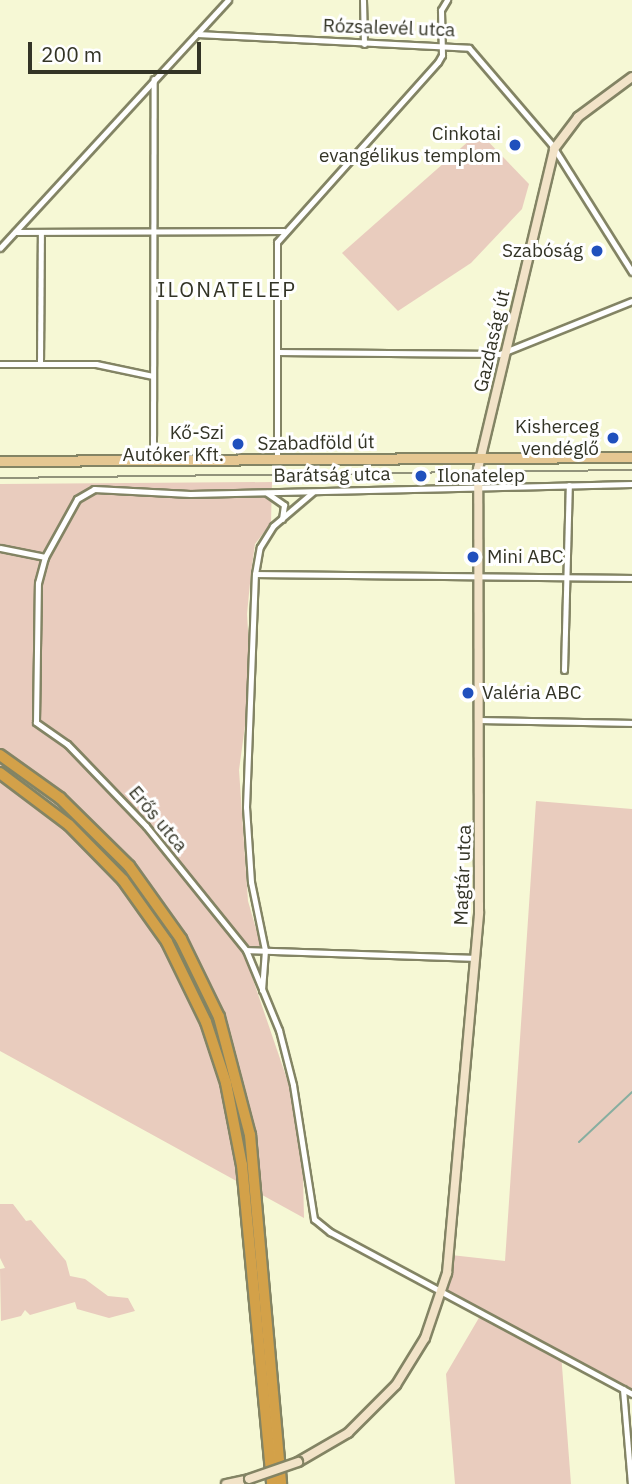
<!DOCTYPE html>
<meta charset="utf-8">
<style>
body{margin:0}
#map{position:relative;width:632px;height:1484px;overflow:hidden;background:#f6f8d5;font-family:"IBM Plex Sans",sans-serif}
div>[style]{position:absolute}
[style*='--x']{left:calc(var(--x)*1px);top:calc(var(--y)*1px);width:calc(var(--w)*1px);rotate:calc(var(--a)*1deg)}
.green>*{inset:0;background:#e9ccbe}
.stream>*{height:2px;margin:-1px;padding:0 1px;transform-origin:1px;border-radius:1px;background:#87aea0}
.roads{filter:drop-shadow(2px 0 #838464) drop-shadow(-2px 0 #838464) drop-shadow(0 2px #838464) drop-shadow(0 -2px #838464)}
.street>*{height:5px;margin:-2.5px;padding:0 2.5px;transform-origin:2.5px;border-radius:2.5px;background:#fff}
.secondary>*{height:8px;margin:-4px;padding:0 4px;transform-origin:4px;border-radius:4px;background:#f2e3c8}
.primary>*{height:9px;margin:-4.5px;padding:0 4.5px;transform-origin:4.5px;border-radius:4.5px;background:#e5c792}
.highway>*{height:10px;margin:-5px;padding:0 5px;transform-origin:5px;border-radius:5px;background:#d3a149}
.tram>*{height:2px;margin:-1px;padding:0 1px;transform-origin:1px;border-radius:1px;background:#92937b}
.bridges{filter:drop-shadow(2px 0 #838464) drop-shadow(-2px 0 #838464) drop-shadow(0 2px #838464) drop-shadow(0 -2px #838464)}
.secondary-bridge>*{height:8px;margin:-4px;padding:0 4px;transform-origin:4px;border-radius:4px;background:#f2e3c8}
.dots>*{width:19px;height:19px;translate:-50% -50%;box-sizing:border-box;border:4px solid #fff;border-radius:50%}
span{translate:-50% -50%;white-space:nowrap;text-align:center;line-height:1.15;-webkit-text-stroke:6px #fff;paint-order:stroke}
.street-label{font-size:19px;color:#333426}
.poi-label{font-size:19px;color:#333426}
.right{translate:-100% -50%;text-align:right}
.left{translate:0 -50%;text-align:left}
.neighbourhood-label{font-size:21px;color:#333426;letter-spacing:2px}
.scale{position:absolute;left:28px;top:42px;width:173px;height:32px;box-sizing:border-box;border:4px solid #333426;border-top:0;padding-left:9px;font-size:21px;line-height:24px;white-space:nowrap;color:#333426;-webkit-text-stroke:5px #fff;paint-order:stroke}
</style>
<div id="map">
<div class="green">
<i style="clip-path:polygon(479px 132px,529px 184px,522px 209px,471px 263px,398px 311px,342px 253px)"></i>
<i style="clip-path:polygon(272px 482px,271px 523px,255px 544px,251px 573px,247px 614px,251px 682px,239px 770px,248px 901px,263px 953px,245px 956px,290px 1088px,303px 1175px,304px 1218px,0 1051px,0 484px)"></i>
<i style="clip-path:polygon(536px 801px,632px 809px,632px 1390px,561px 1353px,571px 1484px,455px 1484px,446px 1374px,480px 1316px,446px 1295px,451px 1255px,505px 1261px)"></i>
<i style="clip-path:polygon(0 1204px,13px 1204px,26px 1221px,31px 1220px,66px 1261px,70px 1276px,85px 1279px,108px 1296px,128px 1298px,135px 1311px,109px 1318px,77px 1309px,75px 1302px,30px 1315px,25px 1310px,21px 1316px,1px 1321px,0 1269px,5px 1268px,0 1258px)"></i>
</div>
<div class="stream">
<i style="--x:579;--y:1142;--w:73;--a:-43.3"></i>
</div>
<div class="roads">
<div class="street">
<i style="--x:363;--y:0;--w:44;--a:88.7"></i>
<i style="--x:197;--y:34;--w:272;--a:2.9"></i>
<i style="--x:469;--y:48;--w:128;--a:49.4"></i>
<i style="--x:552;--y:145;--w:150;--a:57.8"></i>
<i style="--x:15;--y:232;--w:269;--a:-0.2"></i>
<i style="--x:0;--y:248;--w:337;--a:-47.4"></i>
<i style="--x:277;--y:352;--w:223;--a:0.5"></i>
<i style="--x:500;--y:354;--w:142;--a:-21.9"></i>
<i style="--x:0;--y:364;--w:96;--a:0"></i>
<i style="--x:96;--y:364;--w:58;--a:11.9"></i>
<i style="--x:40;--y:364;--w:132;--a:-89.6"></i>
<i style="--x:277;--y:460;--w:218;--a:-90"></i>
<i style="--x:277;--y:242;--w:241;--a:-48.2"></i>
<i style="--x:438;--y:62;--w:8;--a:-60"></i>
<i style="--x:442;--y:55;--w:45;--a:-91.3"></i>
<i style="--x:441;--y:10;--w:12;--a:-59"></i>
<i style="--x:153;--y:461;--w:382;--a:-89.9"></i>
<i style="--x:267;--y:493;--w:21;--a:35"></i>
<i style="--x:284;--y:505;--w:14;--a:98"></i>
<i style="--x:0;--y:548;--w:46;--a:11.3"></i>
<i style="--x:255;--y:574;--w:377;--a:0.6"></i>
<i style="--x:564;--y:670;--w:185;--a:-88.5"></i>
<i style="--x:481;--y:720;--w:151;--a:1.1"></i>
<i style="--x:246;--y:950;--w:87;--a:67.6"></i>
<i style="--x:279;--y:1030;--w:57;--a:75.7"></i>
<i style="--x:293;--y:1085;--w:136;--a:81.1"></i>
<i style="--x:314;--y:1219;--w:21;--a:39"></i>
<i style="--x:330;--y:1232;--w:343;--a:28.2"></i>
<i style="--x:475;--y:958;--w:229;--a:-178"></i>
<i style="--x:246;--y:950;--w:159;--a:-128.9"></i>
<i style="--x:146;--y:826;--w:114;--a:-133.9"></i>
<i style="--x:67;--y:744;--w:38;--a:-145"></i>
<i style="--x:36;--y:722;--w:139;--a:-89.2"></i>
<i style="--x:38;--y:583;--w:27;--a:-75"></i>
<i style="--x:45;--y:557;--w:66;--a:-61.1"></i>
<i style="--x:77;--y:499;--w:20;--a:-30"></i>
<i style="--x:94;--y:489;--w:96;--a:3"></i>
<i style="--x:190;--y:494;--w:442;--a:-1.3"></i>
<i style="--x:262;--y:990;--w:40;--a:-85.7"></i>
<i style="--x:265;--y:950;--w:69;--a:-101.6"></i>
<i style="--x:251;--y:882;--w:75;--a:-93.8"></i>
<i style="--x:246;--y:807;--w:233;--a:-87.8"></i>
<i style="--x:255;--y:574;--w:27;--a:-80"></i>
<i style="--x:260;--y:547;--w:25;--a:-58"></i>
<i style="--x:273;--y:526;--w:52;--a:-40.4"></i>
<i style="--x:623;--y:1389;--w:95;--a:85.2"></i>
</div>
<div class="secondary">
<i style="--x:298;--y:1462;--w:58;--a:-30.1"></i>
<i style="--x:348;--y:1433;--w:68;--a:-45"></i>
<i style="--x:396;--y:1385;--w:55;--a:-58.3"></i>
<i style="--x:425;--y:1338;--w:69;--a:-71.3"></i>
<i style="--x:447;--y:1273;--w:361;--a:-84.9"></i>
<i style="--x:479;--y:913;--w:444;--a:-90.1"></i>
<i style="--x:478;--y:469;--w:329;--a:-76.6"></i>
<i style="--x:554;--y:149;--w:40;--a:-53"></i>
<i style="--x:578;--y:117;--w:67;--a:-36.5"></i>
<i style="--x:226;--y:1484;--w:24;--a:-12"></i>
</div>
<div class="primary">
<i style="--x:0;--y:461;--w:632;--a:-0.36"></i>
</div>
<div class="highway">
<i style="--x:0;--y:755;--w:74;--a:35.6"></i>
<i style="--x:60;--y:798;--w:97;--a:44.6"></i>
<i style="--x:129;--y:866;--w:90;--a:54.5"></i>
<i style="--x:181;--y:939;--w:87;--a:64"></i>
<i style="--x:219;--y:1017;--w:122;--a:75.3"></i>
<i style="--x:250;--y:1135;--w:350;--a:84.9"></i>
<i style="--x:0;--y:773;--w:86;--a:37"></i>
<i style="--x:69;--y:825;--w:77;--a:45.5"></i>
<i style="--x:123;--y:880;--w:76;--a:54.6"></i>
<i style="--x:167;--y:942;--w:89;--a:64"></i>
<i style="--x:206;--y:1022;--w:64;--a:71.8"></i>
<i style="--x:226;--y:1083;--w:84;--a:79"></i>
<i style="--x:242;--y:1165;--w:320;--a:84.6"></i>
</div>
</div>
<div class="tram">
<i style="--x:0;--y:478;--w:632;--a:-0.73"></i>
</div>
<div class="bridges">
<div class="secondary-bridge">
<i style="--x:249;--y:1479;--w:52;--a:-19.1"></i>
</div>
</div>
<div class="dots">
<i style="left:515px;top:145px;background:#2050bd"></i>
<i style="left:597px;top:251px;background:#2050bd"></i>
<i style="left:613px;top:438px;background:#2050bd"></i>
<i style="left:238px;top:444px;background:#2050bd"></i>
<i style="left:421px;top:476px;background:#2050bd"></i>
<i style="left:473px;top:557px;background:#2050bd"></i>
<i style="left:468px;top:693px;background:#2050bd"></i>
</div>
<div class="street-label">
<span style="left:389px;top:28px;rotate:2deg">Rózsalevél utca</span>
<span style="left:492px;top:341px;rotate:-77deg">Gazdaság út</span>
<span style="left:316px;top:443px;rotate:-1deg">Szabadföld út</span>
<span style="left:332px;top:475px;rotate:-1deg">Barátság utca</span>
<span style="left:158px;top:819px;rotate:50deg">Erős utca</span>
<span style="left:463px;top:875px;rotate:-88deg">Magtár utca</span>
</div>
<div class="poi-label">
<span class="right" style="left:501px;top:145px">Cinkotai<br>evangélikus templom</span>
<span class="right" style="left:583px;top:251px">Szabóság</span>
<span class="right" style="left:599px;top:438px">Kisherceg<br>vendéglő</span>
<span class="right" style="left:224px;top:444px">Kő-Szi<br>Autóker Kft.</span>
<span class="left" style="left:437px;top:476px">Ilonatelep</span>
<span class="left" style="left:487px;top:557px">Mini ABC</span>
<span class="left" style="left:482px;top:693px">Valéria ABC</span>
</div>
<div class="neighbourhood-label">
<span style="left:227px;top:289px">ILONATELEP</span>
</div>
<div class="scale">200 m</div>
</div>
